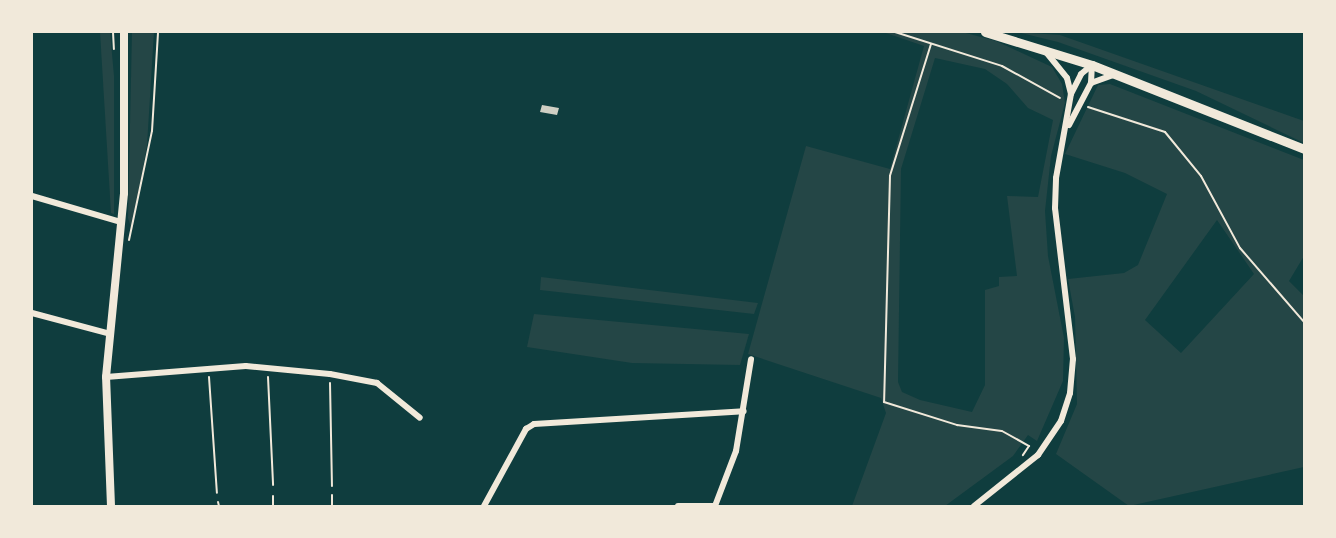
<!DOCTYPE html>
<style>
body{margin:0}
#map{position:relative;width:1336px;height:538px;overflow:hidden;background:#0f3d3e;font-family:"Fira Sans Condensed",sans-serif}
div>[style]{position:absolute}
[style*='--x']{left:calc(var(--x)*1px);top:calc(var(--y)*1px);width:calc(var(--w)*1px);rotate:calc(var(--a)*1deg)}
.green>*{inset:0;background:#244646}
.building>*{inset:0;background:#cfcfc3}
.path>*{height:2px;margin:-1px;padding:0 1px;transform-origin:1px;border-radius:1px;background:#f1e9da}
.minor>*{height:6px;margin:-3px;padding:0 3px;transform-origin:3px;border-radius:3px;background:#f1e9da}
.tertiary>*{height:8px;margin:-4px;padding:0 4px;transform-origin:4px;border-radius:4px;background:#f1e9da}
.secondary>*{height:9px;margin:-4.5px;padding:0 4.5px;transform-origin:4.5px;border-radius:4.5px;background:#f1e9da}
span{translate:-50% -50%;white-space:nowrap;text-align:center;line-height:1.15;-webkit-text-stroke:6px #f1e9da;paint-order:stroke}
.frame{position:absolute;inset:0;border:33px solid #f1e9da;pointer-events:none}
</style>
<div id="map">
<div class="green">
<i style="clip-path:polygon(100px 32px,110px 32px,114px 76px,114px 214px,111px 213px)"></i>
<i style="clip-path:polygon(132px 32px,154px 32px,147px 145px,132px 231px,128px 218px)"></i>
<i style="clip-path:polygon(evenodd,883px 32px,962px 32px,996px 41px,1052px 67px,1062px 84px,1065px 103px,1051px 156px,1045px 211px,1048px 256px,1064px 338px,1063px 381px,1037px 441px,1028px 435px,1013px 456px,945px 506px,852px 506px,886px 413px,881px 398px,748px 354px,806px 146px,890px 169px,924px 46px,883px 32px,935px 58px,985px 69px,1007px 84px,1028px 108px,1053px 120px,1038px 197px,1007px 196px,1017px 276px,999px 277px,999px 286px,985px 290px,985px 385px,972px 412px,920px 400px,902px 392px,898px 382px,901px 169px,935px 58px)"></i>
<i style="clip-path:polygon(1017px 32px,1060px 35px,1304px 121px,1304px 143px,1196px 91px,1058px 42px)"></i>
<i style="clip-path:polygon(evenodd,1110px 84px,1304px 160px,1304px 256px,1289px 281px,1304px 296px,1304px 467px,1129px 506px,1056px 454px,1077px 404px,1075px 317px,1068px 279px,1124px 273px,1138px 265px,1167px 194px,1125px 173px,1065px 154px,1098px 85px,1110px 84px,1217px 220px,1254px 274px,1181px 353px,1145px 320px,1217px 220px)"></i>
<i style="clip-path:polygon(541px 277px,758px 303px,754px 314px,540px 290px)"></i>
<i style="clip-path:polygon(534px 314px,749px 334px,740px 365px,632px 363px,527px 347px)"></i>
</div>
<div class="building">
<i style="clip-path:polygon(542px 105px,559px 108px,557px 115px,540px 112px)"></i>
</div>
<div class="path">
<i style="--x:113;--y:32;--w:17;--a:87"></i>
<i style="--x:895;--y:32;--w:112;--a:17.6"></i>
<i style="--x:1002;--y:66;--w:66;--a:28.9"></i>
<i style="--x:931;--y:44;--w:138;--a:107.3"></i>
<i style="--x:890;--y:176;--w:226;--a:91.5"></i>
<i style="--x:884;--y:402;--w:77;--a:17.5"></i>
<i style="--x:957;--y:425;--w:45;--a:7.6"></i>
<i style="--x:1002;--y:431;--w:31;--a:29"></i>
<i style="--x:1029;--y:446;--w:11;--a:124"></i>
<i style="--x:1088;--y:107;--w:81;--a:18"></i>
<i style="--x:1165;--y:132;--w:57;--a:50.7"></i>
<i style="--x:1201;--y:176;--w:82;--a:61.6"></i>
<i style="--x:1240;--y:248;--w:98;--a:49.1"></i>
<i style="--x:129;--y:240;--w:111;--a:-78.1"></i>
<i style="--x:152;--y:131;--w:99;--a:-86.5"></i>
<i style="--x:209;--y:377;--w:116;--a:86.1"></i>
<i style="--x:268;--y:377;--w:108;--a:87.3"></i>
<i style="--x:330;--y:383;--w:103;--a:88.9"></i>
<i style="--x:332;--y:495;--w:11;--a:90"></i>
<i style="--x:273;--y:496;--w:10;--a:90"></i>
<i style="--x:218;--y:502;--w:4;--a:76"></i>
</div>
<div class="minor">
<i style="--x:1046;--y:52;--w:33;--a:51"></i>
<i style="--x:1067;--y:78;--w:16;--a:76"></i>
<i style="--x:1091;--y:83;--w:23;--a:-20"></i>
<i style="--x:1069;--y:125;--w:47;--a:-62.4"></i>
<i style="--x:1091;--y:83;--w:18;--a:-87"></i>
<i style="--x:32;--y:196;--w:93;--a:16.3"></i>
<i style="--x:32;--y:313;--w:78;--a:14.9"></i>
<i style="--x:106;--y:377;--w:140;--a:-4.5"></i>
<i style="--x:246;--y:366;--w:84;--a:5.4"></i>
<i style="--x:330;--y:374;--w:48;--a:10.8"></i>
<i style="--x:377;--y:383;--w:55;--a:39.1"></i>
<i style="--x:484;--y:506;--w:88;--a:-61.4"></i>
<i style="--x:526;--y:429;--w:9;--a:-32"></i>
<i style="--x:534;--y:424;--w:210;--a:-3.5"></i>
<i style="--x:678;--y:506;--w:37;--a:0"></i>
<i style="--x:715;--y:506;--w:59;--a:-69.1"></i>
<i style="--x:736;--y:451;--w:93;--a:-80.7"></i>
<i style="--x:974;--y:506;--w:82;--a:-38.6"></i>
<i style="--x:1038;--y:455;--w:41;--a:-55.9"></i>
<i style="--x:1061;--y:421;--w:29;--a:-72"></i>
<i style="--x:1070;--y:393;--w:34;--a:-85"></i>
<i style="--x:1073;--y:359;--w:152;--a:-96.8"></i>
<i style="--x:1055;--y:208;--w:30;--a:-88"></i>
<i style="--x:1056;--y:178;--w:85;--a:-79.9"></i>
<i style="--x:1071;--y:94;--w:22;--a:-63"></i>
<i style="--x:1081;--y:74;--w:14;--a:-39"></i>
</div>
<div class="tertiary">
<i style="--x:111;--y:506;--w:129;--a:-92.2"></i>
<i style="--x:106;--y:377;--w:185;--a:-84.4"></i>
<i style="--x:124;--y:193;--w:161;--a:-90"></i>
</div>
<div class="secondary">
<i style="--x:985;--y:32;--w:112;--a:17.1"></i>
<i style="--x:1092;--y:65;--w:228;--a:21.6"></i>
</div>
<div class="frame"></div>
</div>
